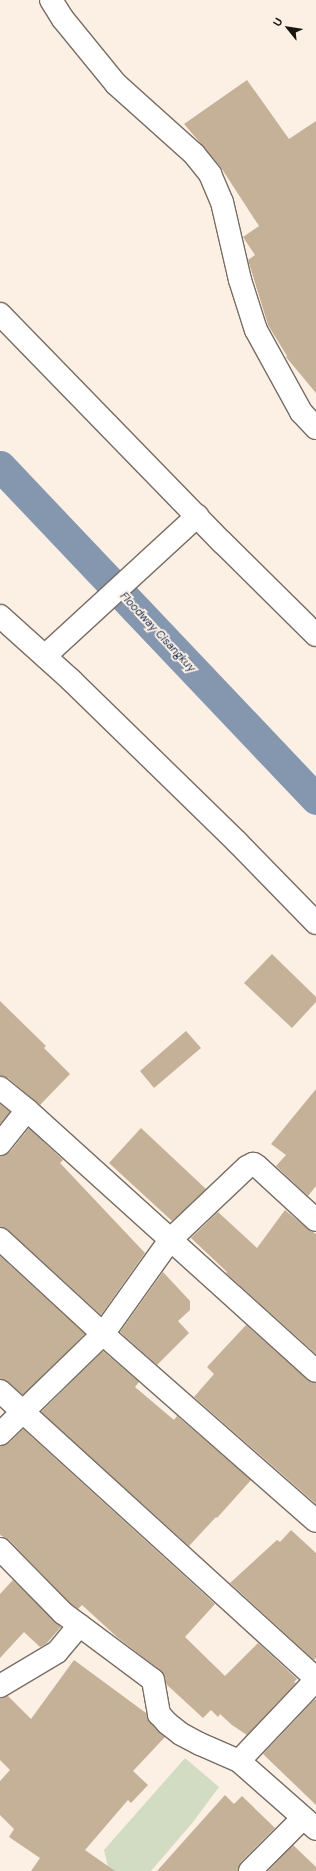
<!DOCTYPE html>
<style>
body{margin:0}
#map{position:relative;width:316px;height:1871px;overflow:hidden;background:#fcefe4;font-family:"DM Sans",sans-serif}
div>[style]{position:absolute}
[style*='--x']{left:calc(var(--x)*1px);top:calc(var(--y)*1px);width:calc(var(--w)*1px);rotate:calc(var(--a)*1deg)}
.green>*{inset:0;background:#d2dcc3}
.canal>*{height:31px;margin:-15.5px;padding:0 15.5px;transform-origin:15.5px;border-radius:15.5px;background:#8497af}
.building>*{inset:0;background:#c4b197}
.roads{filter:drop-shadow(1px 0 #786d64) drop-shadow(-1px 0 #786d64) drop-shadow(0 1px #786d64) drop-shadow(0 -1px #786d64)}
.minor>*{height:22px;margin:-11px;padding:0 11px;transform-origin:11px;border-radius:11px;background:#fff}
span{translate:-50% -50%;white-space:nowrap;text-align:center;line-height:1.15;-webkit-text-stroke:4px #fcefe4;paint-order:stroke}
.water-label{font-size:11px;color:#112d50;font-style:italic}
.north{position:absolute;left:268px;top:8px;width:40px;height:40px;-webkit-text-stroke:3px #fcefe4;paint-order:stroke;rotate:300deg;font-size:11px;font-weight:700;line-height:16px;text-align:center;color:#191511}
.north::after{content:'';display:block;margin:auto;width:14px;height:18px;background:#191511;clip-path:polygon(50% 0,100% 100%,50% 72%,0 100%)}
</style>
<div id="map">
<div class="green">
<i style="clip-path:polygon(185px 1758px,219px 1787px,193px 1822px,151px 1871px,109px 1871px,104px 1850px)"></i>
</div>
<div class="canal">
<i style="--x:0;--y:466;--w:459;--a:46.5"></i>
</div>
<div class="building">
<i style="clip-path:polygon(247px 80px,289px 139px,316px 121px,316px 393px,286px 357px,287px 356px,268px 325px,248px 260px,255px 255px,243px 237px,259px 226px,220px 166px,184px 124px)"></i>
<i style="clip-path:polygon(272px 954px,316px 997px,316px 1002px,292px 1028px,244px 983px)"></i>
<i style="clip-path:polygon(0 1001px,46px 1046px,44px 1048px,70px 1074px,40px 1105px,8px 1078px,0 1076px)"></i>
<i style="clip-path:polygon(186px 1031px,201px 1048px,154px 1088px,140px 1071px)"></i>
<i style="clip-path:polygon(316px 1089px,316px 1186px,308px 1196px,276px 1166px,286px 1155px,271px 1144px)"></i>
<i style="clip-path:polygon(0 1104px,10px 1112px,0 1124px)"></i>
<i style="clip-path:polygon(29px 1128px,63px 1160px,60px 1163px,145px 1253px,101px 1315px,8px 1230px,0 1227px,0 1156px,10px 1152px)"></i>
<i style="clip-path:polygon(141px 1128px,206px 1189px,172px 1221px,109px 1163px)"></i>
<i style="clip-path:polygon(285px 1210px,308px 1229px,316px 1234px,316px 1354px,226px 1273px,227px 1272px,191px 1238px,218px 1212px,257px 1248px)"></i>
<i style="clip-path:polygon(0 1256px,85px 1334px,23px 1395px,8px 1382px,0 1379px)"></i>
<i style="clip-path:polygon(163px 1272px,190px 1301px,190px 1310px,178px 1321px,189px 1333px,157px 1365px,120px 1332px)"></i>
<i style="clip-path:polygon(246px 1325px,308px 1380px,316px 1383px,316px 1504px,194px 1397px,214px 1374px,207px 1367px)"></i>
<i style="clip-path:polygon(103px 1351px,139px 1382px,135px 1387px,174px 1420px,177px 1416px,251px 1480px,217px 1518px,216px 1517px,189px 1546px,41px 1412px)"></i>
<i style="clip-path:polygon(23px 1429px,215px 1604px,185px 1637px,225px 1676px,258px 1643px,297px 1679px,294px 1682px,296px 1683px,247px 1735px,232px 1725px,220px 1714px,218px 1717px,211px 1710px,203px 1718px,166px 1684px,165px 1677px,160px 1670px,117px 1637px,82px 1605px,78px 1609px,71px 1604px,9px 1540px,0 1535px,0 1446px,9px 1443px)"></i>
<i style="clip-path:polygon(291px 1530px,316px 1553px,316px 1658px,314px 1660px,230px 1583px,277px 1540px,280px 1542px)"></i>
<i style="clip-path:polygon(13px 1580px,61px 1627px,46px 1644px,40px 1647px,24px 1632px,0 1658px,0 1594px)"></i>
<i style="clip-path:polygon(74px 1660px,146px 1713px,150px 1722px,165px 1737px,133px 1771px,148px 1785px,131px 1803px,128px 1800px,85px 1850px,115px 1871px,31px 1871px,40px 1858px,9px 1837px,14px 1829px,0 1815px,0 1781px,10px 1770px,0 1760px,0 1698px,8px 1696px,31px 1719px)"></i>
<i style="clip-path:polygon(315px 1699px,316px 1700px,316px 1805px,263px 1754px)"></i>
<i style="clip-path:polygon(225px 1795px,234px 1804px,242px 1796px,275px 1828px,241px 1862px,238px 1871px,157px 1871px)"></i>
<i style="clip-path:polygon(293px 1845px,316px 1867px,316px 1871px,268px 1871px)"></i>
</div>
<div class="roads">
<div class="minor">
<i style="--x:51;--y:0;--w:22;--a:58"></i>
<i style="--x:63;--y:19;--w:84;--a:50.8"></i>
<i style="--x:116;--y:84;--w:105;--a:41.9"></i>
<i style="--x:194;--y:154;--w:26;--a:51"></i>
<i style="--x:210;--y:174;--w:30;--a:67"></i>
<i style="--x:222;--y:202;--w:80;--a:77"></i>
<i style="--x:240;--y:280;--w:52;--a:72.3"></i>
<i style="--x:256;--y:330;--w:94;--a:61.2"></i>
<i style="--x:301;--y:412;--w:22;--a:47"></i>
<i style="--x:0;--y:314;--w:318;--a:45.8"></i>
<i style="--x:222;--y:542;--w:132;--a:44.7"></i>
<i style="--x:0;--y:616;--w:96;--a:42"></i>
<i style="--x:71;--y:680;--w:232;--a:44.3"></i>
<i style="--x:237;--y:842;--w:113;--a:45.7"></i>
<i style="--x:45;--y:656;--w:207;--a:-42.6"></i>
<i style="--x:0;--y:1088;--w:35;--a:39"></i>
<i style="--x:27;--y:1110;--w:389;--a:42.1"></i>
<i style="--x:0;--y:1144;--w:43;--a:-51.5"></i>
<i style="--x:0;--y:1239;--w:140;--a:42.7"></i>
<i style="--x:103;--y:1334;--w:283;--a:41.3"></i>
<i style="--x:0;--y:1391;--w:428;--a:42.3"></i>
<i style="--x:0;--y:1434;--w:144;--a:-44.2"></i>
<i style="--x:103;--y:1334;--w:115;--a:-54.5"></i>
<i style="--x:170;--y:1240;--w:106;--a:-43.5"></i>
<i style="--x:247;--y:1167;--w:7;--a:-27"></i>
<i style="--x:253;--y:1164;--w:4;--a:27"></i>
<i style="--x:257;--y:1166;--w:80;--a:42.5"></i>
<i style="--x:0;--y:1549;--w:90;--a:45.5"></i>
<i style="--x:63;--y:1613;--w:112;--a:36.7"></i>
<i style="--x:153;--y:1680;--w:35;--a:80"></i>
<i style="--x:159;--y:1714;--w:12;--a:48"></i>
<i style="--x:167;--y:1723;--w:18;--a:38"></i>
<i style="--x:181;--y:1734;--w:21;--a:28"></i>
<i style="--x:200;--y:1744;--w:43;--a:23.6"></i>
<i style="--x:239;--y:1761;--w:103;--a:41.4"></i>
<i style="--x:0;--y:1686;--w:66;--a:-30.8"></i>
<i style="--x:57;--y:1652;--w:35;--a:-50"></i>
<i style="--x:239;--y:1761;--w:112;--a:-46.5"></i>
<i style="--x:250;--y:1871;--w:75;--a:-45"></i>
</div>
</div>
<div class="water-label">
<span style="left:158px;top:632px;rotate:47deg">Floodway Cisangkuy</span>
</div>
<div class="north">U</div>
</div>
